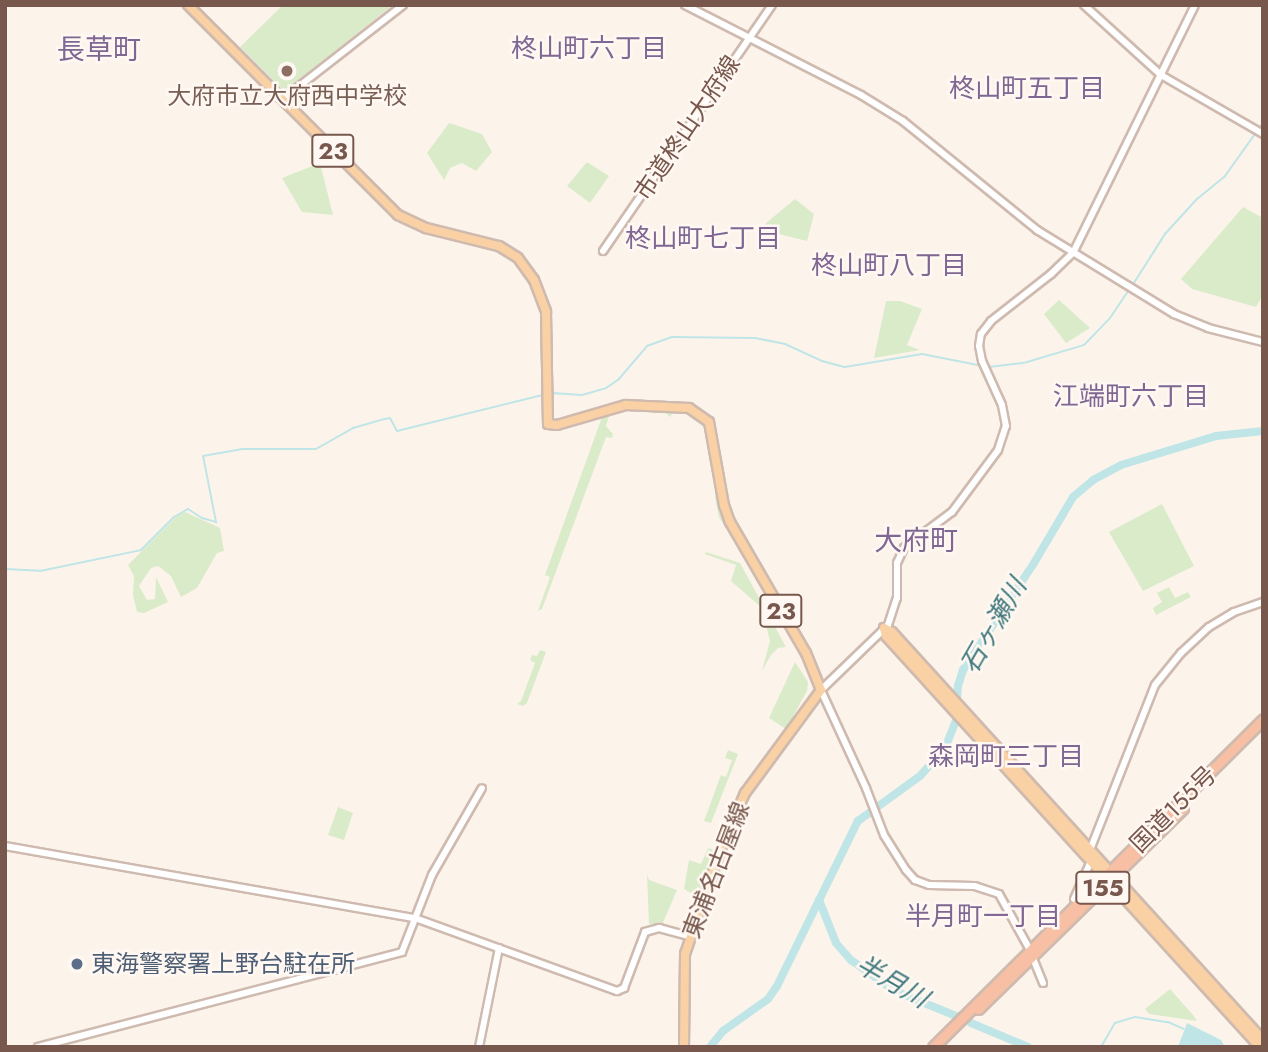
<!DOCTYPE html>
<meta charset="utf-8">
<style>
body{margin:0}
#map{position:relative;width:1268px;height:1052px;overflow:hidden;background:#fcf4eb;font-family:Jost,"Noto Sans JP",sans-serif}
div>[style]{position:absolute}
[style*='--x']{left:calc(var(--x)*1px);top:calc(var(--y)*1px);width:calc(var(--w)*1px);rotate:calc(var(--a)*1deg)}
.green>*{inset:0;background:#daebc9}
.water>*{inset:0;background:#bfe5e7}
.stream>*{height:2px;margin:-1px;padding:0 1px;transform-origin:1px;border-radius:1px;background:#bfe5e7}
.river>*{height:8px;margin:-4px;padding:0 4px;transform-origin:4px;border-radius:4px;background:#bfe5e7}
.roads{filter:drop-shadow(2px 0 #cfbaaf) drop-shadow(-2px 0 #cfbaaf) drop-shadow(0 2px #cfbaaf) drop-shadow(0 -2px #cfbaaf)}
.tertiary>*{height:6px;margin:-3px;padding:0 3px;transform-origin:3px;border-radius:3px;background:#fff}
.primary>*{height:8px;margin:-4px;padding:0 4px;transform-origin:4px;border-radius:4px;background:#f9d1a5}
.trunk>*{height:9px;margin:-4.5px;padding:0 4.5px;transform-origin:4.5px;border-radius:4.5px;background:#f7c0a4}
.dots>*{width:19px;height:19px;translate:-50% -50%;box-sizing:border-box;border:4px solid #fff8f2;border-radius:50%}
span{translate:-50% -50%;white-space:nowrap;text-align:center;line-height:1.15;-webkit-text-stroke:5px #fff8f2;paint-order:stroke}
.shield-label span{padding:2px 5px;background:#fff8f2;border:2px solid;border-radius:5px;-webkit-text-stroke-width:0}
.shield-label{font-size:23px;color:#78584d;font-weight:700}
.education-label{font-size:24px;color:#785e54}
.street-label{font-size:24px;color:#78584d}
.service-label{font-size:24px;color:#4e5e75}
.left{translate:0 -50%;text-align:left}
.neighbourhood-label{font-size:26px;color:#7f6693}
.water-label{font-size:26px;color:#40787c;font-style:italic}
.quarter-label{font-size:28px;color:#7f6693}
.frame{position:absolute;inset:0;border:7px solid #78584d;pointer-events:none}
</style>
<div id="map">
<div class="green">
<i style="clip-path:polygon(283px 5px,393px 5px,284px 91px,240px 47px)"></i>
<i style="clip-path:polygon(449px 123px,482px 134px,492px 152px,476px 171px,462px 163px,450px 168px,444px 180px,427px 153px)"></i>
<i style="clip-path:polygon(587px 162px,609px 176px,590px 203px,567px 186px)"></i>
<i style="clip-path:polygon(320px 163px,333px 215px,302px 212px,282px 178px)"></i>
<i style="clip-path:polygon(795px 199px,814px 214px,807px 241px,759px 229px)"></i>
<i style="clip-path:polygon(1243px 207px,1263px 218px,1263px 295px,1256px 307px,1192px 289px,1181px 279px)"></i>
<i style="clip-path:polygon(1059px 300px,1090px 328px,1066px 343px,1044px 314px)"></i>
<i style="clip-path:polygon(886px 301px,900px 301px,922px 309px,907px 345px,920px 350px,874px 358px)"></i>
<i style="clip-path:polygon(616px 408px,672px 411px,671px 417px,663px 412px,625px 411px,609px 416px,606px 426px,613px 434px,612px 438px,606px 437px,542px 609px,538px 611px,550px 577px,545px 575px,602px 417px,605px 412px)"></i>
<i style="clip-path:polygon(718px 482px,727px 519px,763px 588px,804px 654px,810px 675px,795px 642px,719px 517px,715px 497px)"></i>
<i style="clip-path:polygon(1162px 504px,1194px 566px,1143px 591px,1109px 532px)"></i>
<i style="clip-path:polygon(185px 512px,220px 528px,224px 551px,217px 553px,197px 588px,181px 597px,171px 576px,158px 566px,151px 568px,139px 586px,147px 600px,155px 599px,156px 577px,168px 602px,144px 613px,137px 612px,133px 595px,134px 576px,128px 565px,178px 515px)"></i>
<i style="clip-path:polygon(706px 552px,740px 563px,786px 647px,778px 648px,771px 655px,762px 671px,770px 641px,762px 608px,731px 581px,736px 565px,705px 554px)"></i>
<i style="clip-path:polygon(1169px 587px,1175px 598px,1188px 592px,1191px 597px,1156px 615px,1153px 608px,1162px 602px,1157px 593px)"></i>
<i style="clip-path:polygon(540px 650px,546px 652px,527px 703px,523px 706px,517px 704px,521px 701px,535px 663px,530px 660px,532px 655px,537px 656px)"></i>
<i style="clip-path:polygon(795px 662px,808px 682px,807px 691px,786px 729px,769px 718px)"></i>
<i style="clip-path:polygon(728px 750px,738px 754px,711px 823px,704px 821px,721px 775px,726px 777px,732px 760px,725px 758px)"></i>
<i style="clip-path:polygon(338px 807px,353px 813px,344px 840px,328px 835px)"></i>
<i style="clip-path:polygon(708px 848px,717px 851px,700px 898px,684px 889px,689px 860px,701px 864px)"></i>
<i style="clip-path:polygon(647px 874px,649px 880px,677px 890px,662px 925px,649px 924px)"></i>
<i style="clip-path:polygon(1170px 989px,1193px 1015px,1197px 1021px,1149px 1014px,1145px 1009px)"></i>
</div>
<div class="water">
<i style="clip-path:polygon(1187px 1023px,1221px 1040px,1225px 1047px,1178px 1047px)"></i>
</div>
<div class="stream">
<i style="--x:1258;--y:129;--w:8;--a:-50"></i>
<i style="--x:1132;--y:286;--w:62;--a:-57.6"></i>
<i style="--x:1165;--y:234;--w:47;--a:-47.6"></i>
<i style="--x:1197;--y:199;--w:36;--a:-39"></i>
<i style="--x:1225;--y:176;--w:52;--a:-54.5"></i>
<i style="--x:989;--y:367;--w:38;--a:-7"></i>
<i style="--x:1027;--y:362;--w:59;--a:-16.6"></i>
<i style="--x:1084;--y:345;--w:37;--a:-46"></i>
<i style="--x:1110;--y:318;--w:34;--a:-56"></i>
<i style="--x:552;--y:393;--w:30;--a:4"></i>
<i style="--x:582;--y:395;--w:25;--a:-16"></i>
<i style="--x:606;--y:388;--w:14;--a:-34"></i>
<i style="--x:618;--y:380;--w:45;--a:-49.5"></i>
<i style="--x:647;--y:346;--w:27;--a:-20"></i>
<i style="--x:672;--y:337;--w:83;--a:0.7"></i>
<i style="--x:755;--y:338;--w:31;--a:11"></i>
<i style="--x:785;--y:344;--w:41;--a:24.7"></i>
<i style="--x:822;--y:361;--w:24;--a:15"></i>
<i style="--x:845;--y:367;--w:78;--a:-9.6"></i>
<i style="--x:922;--y:354;--w:62;--a:11.1"></i>
<i style="--x:5;--y:569;--w:35;--a:3"></i>
<i style="--x:40;--y:571;--w:103;--a:-11.7"></i>
<i style="--x:141;--y:550;--w:47;--a:-45"></i>
<i style="--x:174;--y:517;--w:16;--a:-30"></i>
<i style="--x:188;--y:509;--w:17;--a:33"></i>
<i style="--x:202;--y:518;--w:15;--a:16"></i>
<i style="--x:216;--y:522;--w:67;--a:-101.1"></i>
<i style="--x:203;--y:456;--w:40;--a:-10"></i>
<i style="--x:242;--y:449;--w:74;--a:0"></i>
<i style="--x:316;--y:449;--w:43;--a:-29.6"></i>
<i style="--x:353;--y:428;--w:33;--a:-16"></i>
<i style="--x:385;--y:419;--w:5;--a:-11"></i>
<i style="--x:390;--y:418;--w:15;--a:62"></i>
<i style="--x:397;--y:431;--w:150;--a:-13.9"></i>
<i style="--x:1101;--y:1047;--w:28;--a:-60"></i>
<i style="--x:1115;--y:1023;--w:21;--a:-17"></i>
<i style="--x:1135;--y:1017;--w:33;--a:9"></i>
<i style="--x:1168;--y:1022;--w:17;--a:24"></i>
</div>
<div class="river">
<i style="--x:819;--y:900;--w:46;--a:68.4"></i>
<i style="--x:836;--y:943;--w:23;--a:49"></i>
<i style="--x:851;--y:960;--w:54;--a:35.2"></i>
<i style="--x:895;--y:991;--w:66;--a:22.3"></i>
<i style="--x:971;--y:1023;--w:62;--a:22.8"></i>
<i style="--x:710;--y:1047;--w:21;--a:-51"></i>
<i style="--x:723;--y:1031;--w:55;--a:-35.4"></i>
<i style="--x:768;--y:999;--w:16;--a:-55"></i>
<i style="--x:777;--y:986;--w:184;--a:-63.9"></i>
<i style="--x:858;--y:821;--w:77;--a:-36"></i>
<i style="--x:920;--y:776;--w:38;--a:-48"></i>
<i style="--x:945;--y:748;--w:29;--a:-68"></i>
<i style="--x:956;--y:721;--w:35;--a:-87"></i>
<i style="--x:958;--y:686;--w:17;--a:-73"></i>
<i style="--x:963;--y:670;--w:128;--a:-56.4"></i>
<i style="--x:1034;--y:563;--w:77;--a:-59.4"></i>
<i style="--x:1073;--y:497;--w:26;--a:-40"></i>
<i style="--x:1093;--y:480;--w:32;--a:-28"></i>
<i style="--x:1121;--y:465;--w:99;--a:-17"></i>
<i style="--x:1216;--y:436;--w:47;--a:-6.1"></i>
</div>
<div class="roads">
<div class="tertiary">
<i style="--x:685;--y:5;--w:198;--a:27.1"></i>
<i style="--x:861;--y:95;--w:49;--a:31.8"></i>
<i style="--x:903;--y:121;--w:173;--a:39.1"></i>
<i style="--x:1037;--y:230;--w:161;--a:31.5"></i>
<i style="--x:1174;--y:314;--w:37;--a:22"></i>
<i style="--x:1208;--y:328;--w:57;--a:14.3"></i>
<i style="--x:1084;--y:5;--w:104;--a:42.3"></i>
<i style="--x:1161;--y:75;--w:118;--a:30"></i>
<i style="--x:284;--y:98;--w:151;--a:-38"></i>
<i style="--x:603;--y:251;--w:298;--a:-55.5"></i>
<i style="--x:5;--y:846;--w:416;--a:10"></i>
<i style="--x:415;--y:918;--w:215;--a:19.9"></i>
<i style="--x:617;--y:991;--w:8;--a:-23"></i>
<i style="--x:624;--y:988;--w:60;--a:-69.4"></i>
<i style="--x:645;--y:932;--w:15;--a:-16"></i>
<i style="--x:659;--y:928;--w:31;--a:15"></i>
<i style="--x:1090;--y:850;--w:177;--a:-68.5"></i>
<i style="--x:1155;--y:685;--w:41;--a:-50.9"></i>
<i style="--x:1181;--y:653;--w:38;--a:-43"></i>
<i style="--x:1209;--y:627;--w:29;--a:-31"></i>
<i style="--x:1234;--y:612;--w:31;--a:-19"></i>
<i style="--x:1074;--y:899;--w:42;--a:-65.9"></i>
<i style="--x:1043;--y:983;--w:35;--a:-112"></i>
<i style="--x:1030;--y:950;--w:64;--a:-119"></i>
<i style="--x:999;--y:894;--w:26;--a:-162"></i>
<i style="--x:974;--y:886;--w:45;--a:-178.7"></i>
<i style="--x:929;--y:885;--w:15;--a:-160"></i>
<i style="--x:915;--y:880;--w:13;--a:-132"></i>
<i style="--x:906;--y:870;--w:41;--a:-122.2"></i>
<i style="--x:884;--y:835;--w:50;--a:-111"></i>
<i style="--x:866;--y:788;--w:108;--a:-114.7"></i>
<i style="--x:821;--y:690;--w:93;--a:-44.1"></i>
<i style="--x:888;--y:625;--w:28;--a:-72"></i>
<i style="--x:897;--y:598;--w:35;--a:-90"></i>
<i style="--x:897;--y:563;--w:17;--a:-65"></i>
<i style="--x:904;--y:548;--w:60;--a:-36.9"></i>
<i style="--x:952;--y:512;--w:77;--a:-53.4"></i>
<i style="--x:998;--y:450;--w:25;--a:-72"></i>
<i style="--x:1006;--y:426;--w:21;--a:-101"></i>
<i style="--x:1002;--y:405;--w:48;--a:-114.4"></i>
<i style="--x:982;--y:361;--w:15;--a:-101"></i>
<i style="--x:979;--y:346;--w:12;--a:-81"></i>
<i style="--x:981;--y:334;--w:16;--a:-52"></i>
<i style="--x:991;--y:321;--w:76;--a:-38.1"></i>
<i style="--x:1051;--y:274;--w:30;--a:-44"></i>
<i style="--x:1073;--y:253;--w:276;--a:-63.8"></i>
<i style="--x:38;--y:1047;--w:376;--a:-14.6"></i>
<i style="--x:402;--y:952;--w:83;--a:-68.7"></i>
<i style="--x:432;--y:875;--w:100;--a:-60.1"></i>
<i style="--x:479;--y:1047;--w:101;--a:-78.6"></i>
</div>
<div class="primary">
<i style="--x:188;--y:5;--w:297;--a:45"></i>
<i style="--x:398;--y:215;--w:31;--a:25"></i>
<i style="--x:426;--y:228;--w:75;--a:13.9"></i>
<i style="--x:499;--y:246;--w:22;--a:32"></i>
<i style="--x:518;--y:258;--w:27;--a:54"></i>
<i style="--x:534;--y:280;--w:34;--a:69"></i>
<i style="--x:546;--y:312;--w:112;--a:89"></i>
<i style="--x:548;--y:424;--w:9;--a:6"></i>
<i style="--x:557;--y:425;--w:72;--a:-16.2"></i>
<i style="--x:626;--y:405;--w:63;--a:2.7"></i>
<i style="--x:689;--y:408;--w:24;--a:35"></i>
<i style="--x:709;--y:422;--w:84;--a:79.8"></i>
<i style="--x:724;--y:505;--w:18;--a:71"></i>
<i style="--x:730;--y:522;--w:151;--a:59.9"></i>
<i style="--x:806;--y:653;--w:40;--a:68"></i>
<i style="--x:821;--y:690;--w:128;--a:126.4"></i>
<i style="--x:745;--y:793;--w:58;--a:113.5"></i>
<i style="--x:722;--y:846;--w:114;--a:108.9"></i>
<i style="--x:685;--y:954;--w:93;--a:90.6"></i>
<i style="--x:884;--y:628;--w:8;--a:76"></i>
<i style="--x:886;--y:636;--w:556;--a:47.7"></i>
<i style="--x:884;--y:628;--w:9;--a:27"></i>
<i style="--x:892;--y:632;--w:551;--a:47.72"></i>
</div>
<div class="trunk">
<i style="--x:978;--y:1009;--w:287;--a:-44.4"></i>
<i style="--x:933;--y:1047;--w:465;--a:-44.8"></i>
</div>
</div>
<div class="dots">
<i style="left:287px;top:71px;background:#8d6e63"></i>
<i style="left:77px;top:964px;background:#5c6f8a"></i>
</div>
<div class="shield-label">
<span style="left:333px;top:151px">23</span>
<span style="left:781px;top:611px">23</span>
<span style="left:1103px;top:888px">155</span>
</div>
<div class="education-label">
<span style="left:287px;top:96px">大府市立大府西中学校</span>
</div>
<div class="street-label">
<span style="left:687px;top:128px;rotate:-56deg">市道柊山大府線</span>
<span style="left:1173px;top:809px;rotate:-45deg">国道155号</span>
<span style="left:716px;top:870px;rotate:-69deg">東浦名古屋線</span>
</div>
<div class="service-label">
<span class="left" style="left:91px;top:964px">東海警察署上野台駐在所</span>
</div>
<div class="neighbourhood-label">
<span style="left:589px;top:49px">柊山町六丁目</span>
<span style="left:1027px;top:89px">柊山町五丁目</span>
<span style="left:703px;top:239px">柊山町七丁目</span>
<span style="left:889px;top:266px">柊山町八丁目</span>
<span style="left:1131px;top:397px">江端町六丁目</span>
<span style="left:1006px;top:757px">森岡町三丁目</span>
<span style="left:983px;top:917px">半月町一丁目</span>
</div>
<div class="water-label">
<span style="left:994px;top:626px;rotate:-60deg">石ヶ瀬川</span>
<span style="left:892px;top:982px;rotate:30deg">半月川</span>
</div>
<div class="quarter-label">
<span style="left:99px;top:50px">長草町</span>
<span style="left:916px;top:541px">大府町</span>
</div>
<div class="frame"></div>
</div>
